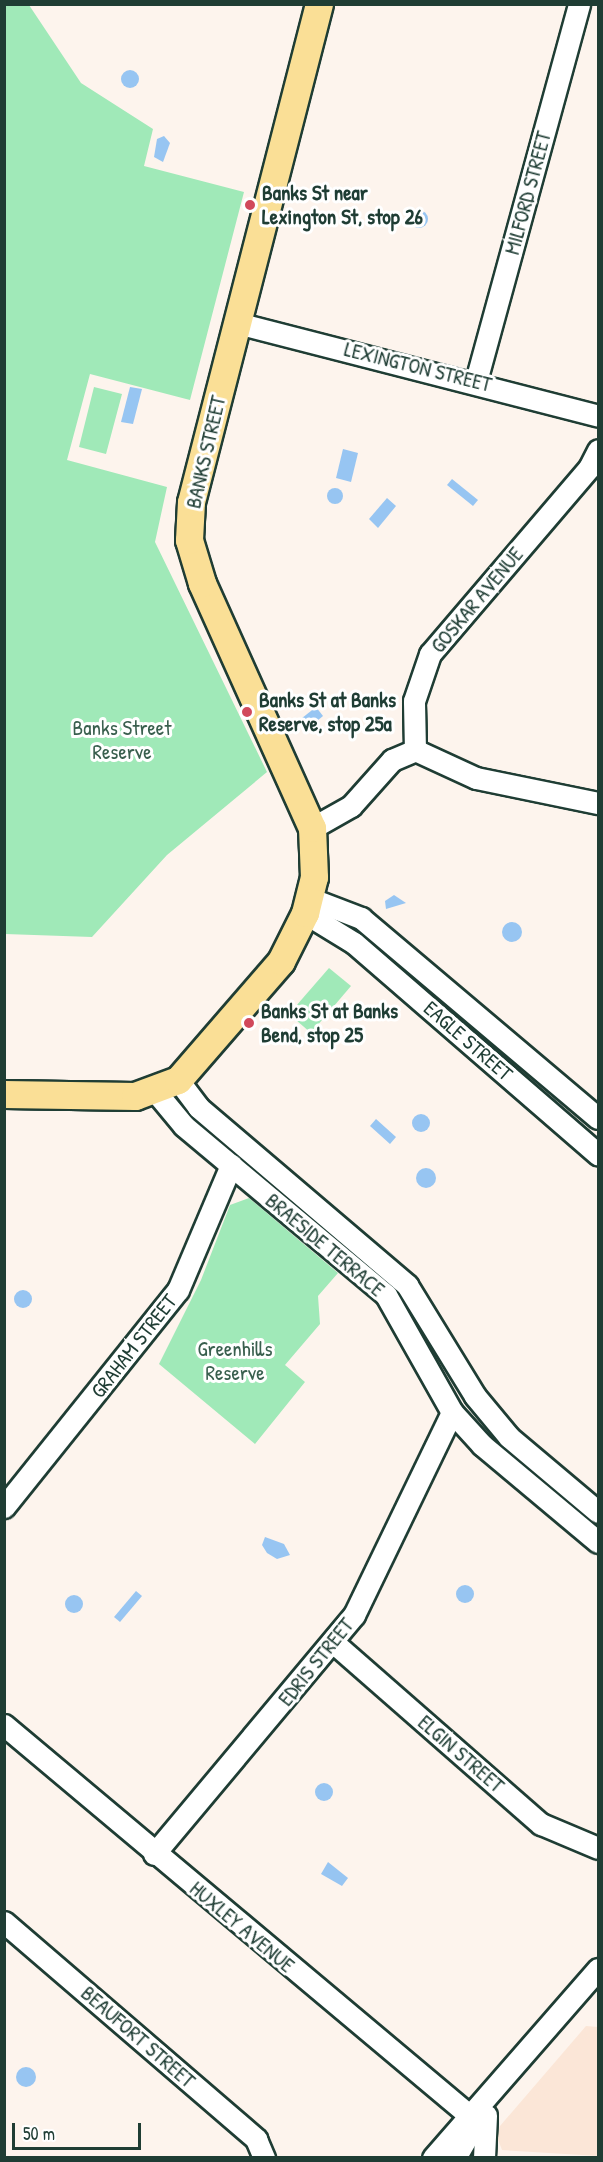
<!DOCTYPE html>
<style>
body{margin:0}
#map{position:relative;width:603px;height:2162px;overflow:hidden;background:#fdf4ed;font-family:"Patrick Hand",sans-serif}
div>[style]{position:absolute}
[style*='--x']{left:calc(var(--x)*1px);top:calc(var(--y)*1px);width:calc(var(--w)*1px);rotate:calc(var(--a)*1deg)}
.built>*{inset:0;background:#fbe6d7}
.green>*{inset:0;background:#a0e9b8}
.water>*{inset:0;background:#97c5f2}
.round{border-radius:50%}
.roads{filter:drop-shadow(2px 0 #1f3d34) drop-shadow(-2px 0 #1f3d34) drop-shadow(0 2px #1f3d34) drop-shadow(0 -2px #1f3d34)}
.minor>*{height:21px;margin:-10.5px;padding:0 10.5px;transform-origin:10.5px;border-radius:10.5px;background:#fff}
.major>*{height:27px;margin:-13.5px;padding:0 13.5px;transform-origin:13.5px;border-radius:13.5px;background:#fadf96}
.dots>*{width:16px;height:16px;translate:-50% -50%;box-sizing:border-box;border:3px solid #fff;border-radius:50%}
span{translate:-50% -50%;white-space:nowrap;text-align:center;line-height:1.15;-webkit-text-stroke:6px #fff;paint-order:stroke}
.poi-label{font-size:21px;color:#1f3d34;font-weight:700}
.left{translate:0 -50%;text-align:left}
.street-label{font-size:21px;color:#1f3d34}
.park-label{font-size:21px;color:#395f4e}
.frame{position:absolute;inset:0;border:6px solid #1f3d34;pointer-events:none}
.scale{position:absolute;left:12px;top:2123px;width:129px;height:27px;box-sizing:border-box;border:3px solid #1f3d34;border-top:0;padding-left:8px;font-size:18px;line-height:21px;white-space:nowrap;color:#1f3d34;-webkit-text-stroke:4px #fff;paint-order:stroke}
</style>
<div id="map">
<div class="built">
<i style="clip-path:polygon(586px 2026px,598px 2027px,598px 2156px,502px 2150px,497px 2137px,500px 2126px)"></i>
</div>
<div class="green">
<i style="clip-path:polygon(29px 5px,81px 83px,153px 129px,144px 166px,244px 192px,190px 400px,90px 374px,67px 460px,167px 487px,155px 542px,267px 772px,167px 855px,92px 937px,5px 934px,4px 5px)"></i>
<i style="clip-path:polygon(94px 387px,122px 394px,106px 454px,79px 447px)"></i>
<i style="clip-path:polygon(329px 968px,351px 986px,311px 1033px,289px 1014px)"></i>
<i style="clip-path:polygon(249px 1198px,338px 1273px,318px 1296px,320px 1324px,285px 1365px,305px 1382px,255px 1444px,159px 1364px,201px 1280px,230px 1205px)"></i>
</div>
<div class="water">
<i class="round" style="left:121px;top:70px;width:18px;height:18px"></i>
<i style="clip-path:polygon(164px 136px,170px 143px,163px 162px,154px 157px,157px 139px)"></i>
<i class="round" style="left:410px;top:210px;width:18px;height:18px"></i>
<i style="clip-path:polygon(130px 387px,142px 389px,133px 424px,121px 422px)"></i>
<i style="clip-path:polygon(343px 449px,358px 453px,351px 482px,336px 478px)"></i>
<i style="clip-path:polygon(452px 479px,478px 500px,473px 506px,447px 485px)"></i>
<i class="round" style="left:327px;top:488px;width:16px;height:16px"></i>
<i style="clip-path:polygon(387px 498px,396px 506px,378px 528px,369px 519px)"></i>
<i style="clip-path:polygon(316px 707px,323px 716px,305px 731px,297px 722px)"></i>
<i style="clip-path:polygon(394px 895px,406px 903px,386px 909px,385px 901px)"></i>
<i class="round" style="left:502px;top:922px;width:20px;height:20px"></i>
<i class="round" style="left:412px;top:1114px;width:18px;height:18px"></i>
<i style="clip-path:polygon(376px 1119px,396px 1137px,390px 1144px,370px 1126px)"></i>
<i class="round" style="left:416px;top:1168px;width:20px;height:20px"></i>
<i class="round" style="left:14px;top:1290px;width:18px;height:18px"></i>
<i style="clip-path:polygon(265px 1537px,284px 1544px,290px 1555px,277px 1559px,267px 1553px,262px 1545px)"></i>
<i class="round" style="left:456px;top:1585px;width:18px;height:18px"></i>
<i style="clip-path:polygon(136px 1591px,142px 1596px,120px 1622px,114px 1617px)"></i>
<i class="round" style="left:65px;top:1595px;width:18px;height:18px"></i>
<i class="round" style="left:315px;top:1783px;width:18px;height:18px"></i>
<i style="clip-path:polygon(328px 1862px,348px 1878px,342px 1886px,321px 1874px)"></i>
<i class="round" style="left:16px;top:2067px;width:20px;height:20px"></i>
</div>
<div class="roads">
<div class="minor">
<i style="--x:237;--y:323;--w:373;--a:14.4"></i>
<i style="--x:476;--y:381;--w:391;--a:-74.7"></i>
<i style="--x:415;--y:750;--w:49;--a:-91.2"></i>
<i style="--x:414;--y:701;--w:50;--a:-71.2"></i>
<i style="--x:430;--y:654;--w:245;--a:-49.5"></i>
<i style="--x:589;--y:468;--w:20;--a:-63"></i>
<i style="--x:312;--y:828;--w:45;--a:-29.4"></i>
<i style="--x:351;--y:806;--w:62;--a:-48.3"></i>
<i style="--x:392;--y:760;--w:25;--a:-23"></i>
<i style="--x:415;--y:750;--w:67;--a:24.7"></i>
<i style="--x:476;--y:778;--w:125;--a:11.6"></i>
<i style="--x:309;--y:898;--w:56;--a:21"></i>
<i style="--x:361;--y:918;--w:310;--a:40.2"></i>
<i style="--x:305;--y:913;--w:57;--a:31.5"></i>
<i style="--x:354;--y:943;--w:323;--a:40.9"></i>
<i style="--x:178;--y:1080;--w:34;--a:53"></i>
<i style="--x:198;--y:1107;--w:275;--a:40.4"></i>
<i style="--x:407;--y:1285;--w:130;--a:58.5"></i>
<i style="--x:475;--y:1396;--w:53;--a:50.3"></i>
<i style="--x:509;--y:1437;--w:116;--a:40.1"></i>
<i style="--x:155;--y:1091;--w:45;--a:50.4"></i>
<i style="--x:184;--y:1126;--w:263;--a:39.9"></i>
<i style="--x:386;--y:1295;--w:134;--a:60.6"></i>
<i style="--x:452;--y:1412;--w:45;--a:47.7"></i>
<i style="--x:482;--y:1445;--w:151;--a:39.9"></i>
<i style="--x:4;--y:1507;--w:278;--a:-51.3"></i>
<i style="--x:178;--y:1290;--w:136;--a:-67"></i>
<i style="--x:334;--y:1643;--w:275;--a:41.2"></i>
<i style="--x:541;--y:1824;--w:62;--a:22.8"></i>
<i style="--x:4;--y:1725;--w:624;--a:39.99"></i>
<i style="--x:154;--y:1854;--w:312;--a:-50.1"></i>
<i style="--x:354;--y:1615;--w:225;--a:-64.2"></i>
<i style="--x:4;--y:1922;--w:333;--a:40.7"></i>
<i style="--x:256;--y:2139;--w:21;--a:67"></i>
<i style="--x:433;--y:2158;--w:251;--a:-48.9"></i>
<i style="--x:455;--y:2158;--w:46;--a:-60.1"></i>
<i style="--x:484;--y:2158;--w:43;--a:-87.3"></i>
</div>
<div class="major">
<i style="--x:4;--y:1094;--w:131;--a:0.9"></i>
<i style="--x:135;--y:1096;--w:46;--a:-20.4"></i>
<i style="--x:178;--y:1080;--w:157;--a:-49.1"></i>
<i style="--x:281;--y:961;--w:54;--a:-63.4"></i>
<i style="--x:305;--y:913;--w:37;--a:-76"></i>
<i style="--x:314;--y:877;--w:49;--a:-92.3"></i>
<i style="--x:312;--y:828;--w:269;--a:-114.2"></i>
<i style="--x:202;--y:583;--w:45;--a:-106.8"></i>
<i style="--x:189;--y:540;--w:38;--a:-87"></i>
<i style="--x:191;--y:502;--w:514;--a:-75.59"></i>
</div>
</div>
<div class="dots">
<i style="left:250px;top:205px;background:#d1495b"></i>
<i style="left:247px;top:712px;background:#d1495b"></i>
<i style="left:249px;top:1023px;background:#d1495b"></i>
</div>
<div class="poi-label">
<span class="left" style="left:262px;top:205px">Banks St near<br>Lexington St, stop 26</span>
<span class="left" style="left:259px;top:712px">Banks St at Banks<br>Reserve, stop 25a</span>
<span class="left" style="left:261px;top:1023px">Banks St at Banks<br>Bend, stop 25</span>
</div>
<div class="street-label">
<span style="left:528px;top:193px;rotate:-75deg">MILFORD STREET</span>
<span style="left:418px;top:367px;rotate:14deg">LEXINGTON STREET</span>
<span style="left:206px;top:452px;rotate:-77deg">BANKS STREET</span>
<span style="left:477px;top:600px;rotate:-50deg">GOSKAR AVENUE</span>
<span style="left:468px;top:1041px;rotate:41deg">EAGLE STREET</span>
<span style="left:325px;top:1245px;rotate:40deg">BRAESIDE TERRACE</span>
<span style="left:134px;top:1346px;rotate:-52deg">GRAHAM STREET</span>
<span style="left:316px;top:1662px;rotate:-51deg">EDRIS STREET</span>
<span style="left:461px;top:1754px;rotate:41deg">ELGIN STREET</span>
<span style="left:242px;top:1927px;rotate:40deg">HUXLEY AVENUE</span>
<span style="left:138px;top:2037px;rotate:41deg">BEAUFORT STREET</span>
</div>
<div class="park-label">
<span style="left:122px;top:740px">Banks Street<br>Reserve</span>
<span style="left:235px;top:1361px">Greenhills<br>Reserve</span>
</div>
<div class="frame"></div>
<div class="scale">50 m</div>
</div>
